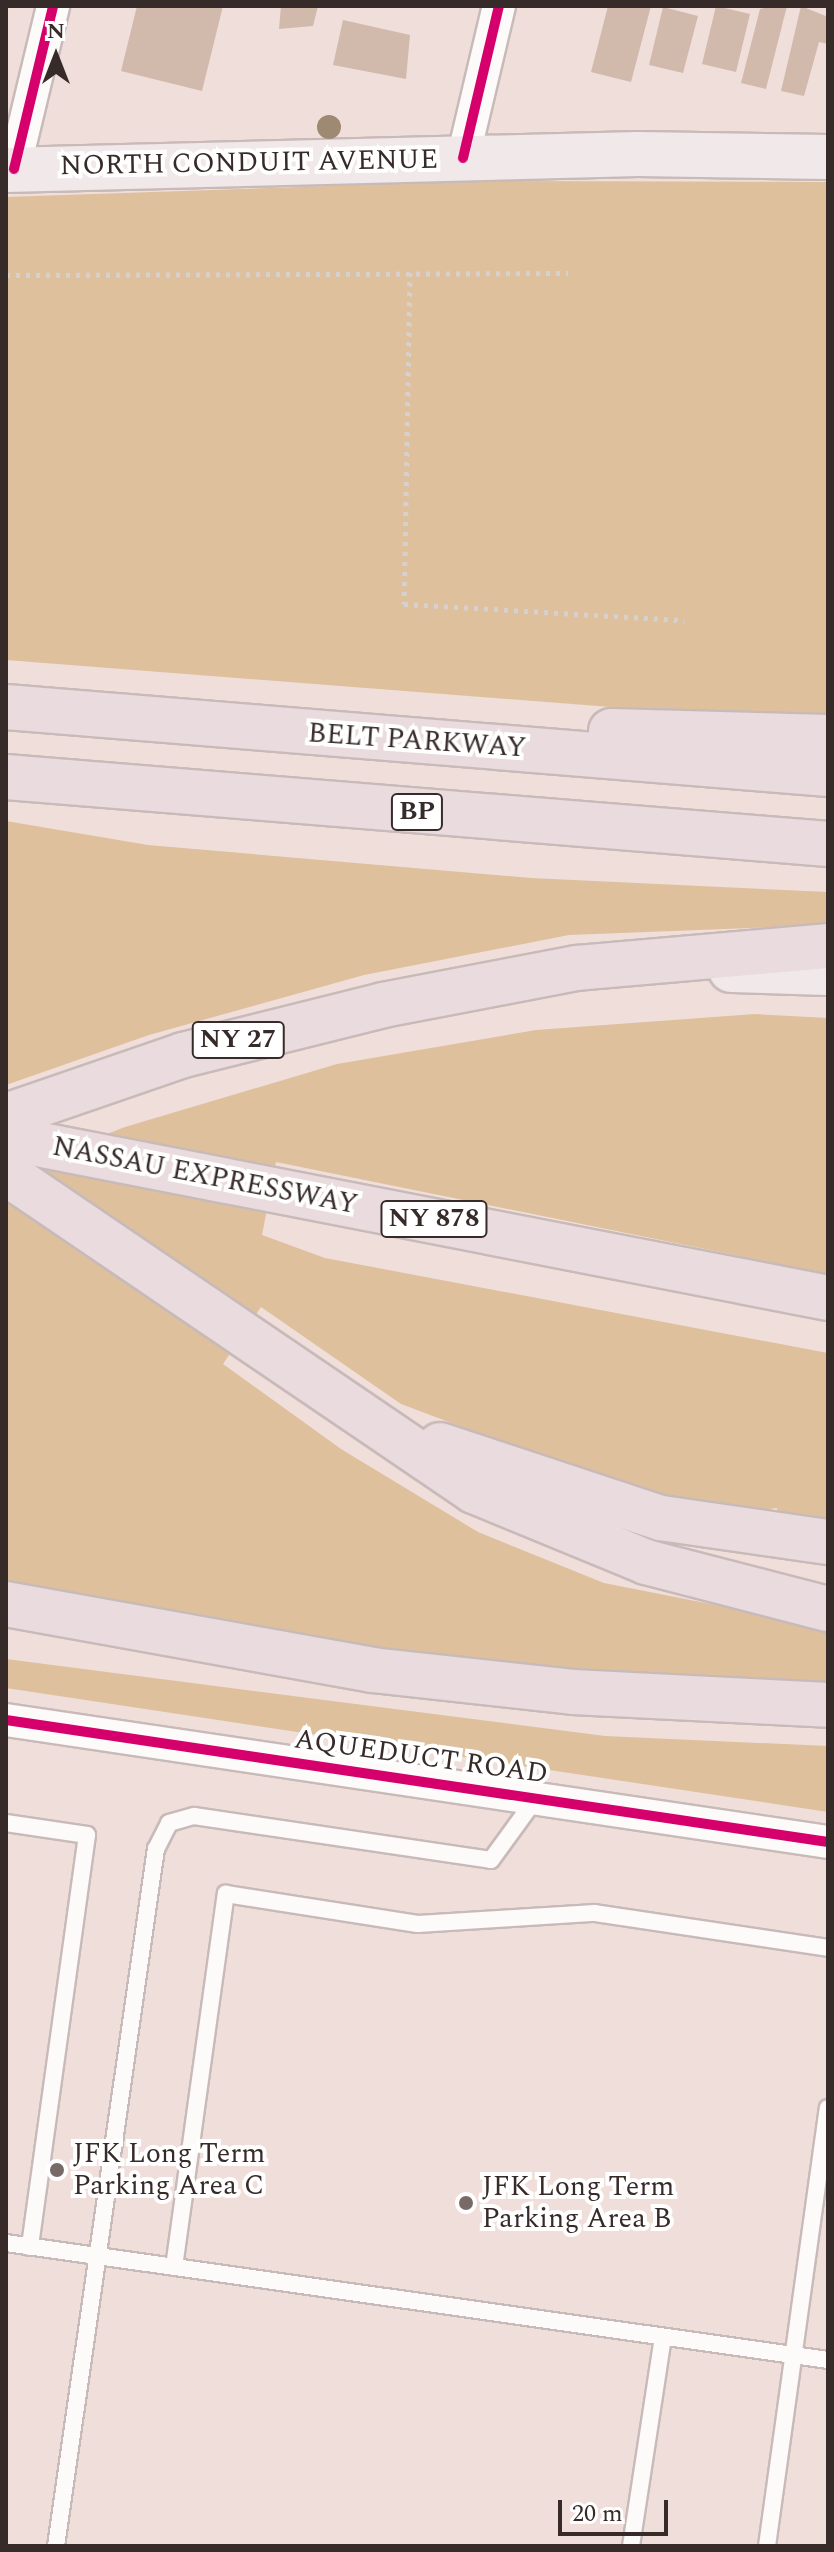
<!DOCTYPE html>
<style>
body{margin:0}
#map{position:relative;width:834px;height:2552px;overflow:hidden;background:#f0dedb;font-family:Spectral,serif}
div>[style]{position:absolute}
[style*='--x']{left:calc(var(--x)*1px);top:calc(var(--y)*1px);width:calc(var(--w)*1px);rotate:calc(var(--a)*1deg)}
.green>*{inset:0;background:#dec09d}
.building>*{inset:0;background:#d1b9ac}
.path>*{height:5px;margin-top:-2.5px;transform-origin:0;background:repeating-linear-gradient(90deg,#d6d0cf 0 4px,transparent 0 10px)}
.roads{filter:drop-shadow(2px 0 #c8bab8) drop-shadow(-2px 0 #c8bab8) drop-shadow(0 2px #c8bab8) drop-shadow(0 -2px #c8bab8)}
.lane>*{height:16px;margin:-8px;padding:0 8px;transform-origin:8px;border-radius:8px;background:#fdfafa}
.street>*{height:32px;margin:-16px;padding:0 16px;transform-origin:16px;border-radius:16px;background:#fdfafa}
.primary>*{height:44px;margin:-22px;padding:0 22px;transform-origin:22px;border-radius:22px;background:#f1e8e9}
.highway>*{height:44px;margin:-22px;padding:0 22px;transform-origin:22px;border-radius:22px;background:#e9dbde}
.cycleway>*{height:10px;margin:-5px;padding:0 5px;transform-origin:5px;border-radius:5px;background:#d6006c}
.trees>*{width:24px;height:24px;margin:-12px;border-radius:50%;background:#9e8973}
.dots>*{width:22px;height:22px;translate:-50% -50%;box-sizing:border-box;border:4px solid #fff;border-radius:50%}
span{translate:-50% -50%;white-space:nowrap;text-align:center;line-height:1.15;-webkit-text-stroke:8px #fff;paint-order:stroke}
.shield-label span{padding:2px 6px;background:#fff;border:2px solid;border-radius:6px;-webkit-text-stroke-width:0}
.shield-label{font-size:26px;color:#372b29;font-weight:700}
.street-label{font-size:28px;color:#372b29}
.poi-label{font-size:28px;color:#372b29}
.left{translate:0 -50%;text-align:left}
.frame{position:absolute;inset:0;border:8px solid #372b29;pointer-events:none}
.north{position:absolute;left:16px;top:16px;width:80px;height:80px;-webkit-text-stroke:6px #fff;paint-order:stroke;rotate:0deg;font-size:22px;font-weight:700;line-height:32px;text-align:center;color:#372b29}
.north::after{content:'';display:block;margin:auto;width:28px;height:36px;background:#372b29;clip-path:polygon(50% 0,100% 100%,50% 72%,0 100%)}
.scale{position:absolute;left:558px;top:2500px;width:110px;height:36px;box-sizing:border-box;border:4px solid #372b29;border-top:0;padding-left:10px;font-size:24px;line-height:28px;white-space:nowrap;color:#372b29;-webkit-text-stroke:6px #fff;paint-order:stroke}
</style>
<div id="map">
<div class="green">
<i style="clip-path:polygon(476px 181px,828px 182px,828px 724px,6px 660px,6px 197px)"></i>
<i style="clip-path:polygon(6px 821px,148px 845px,531px 878px,828px 892px,828px 925px,569px 935px,364px 975px,149px 1035px,6px 1085px)"></i>
<i style="clip-path:polygon(755px 1014px,828px 1018px,828px 1274px,276px 1162px,262px 1235px,325px 1258px,828px 1353px,828px 1523px,777px 1519px,777px 1508px,729px 1514px,629px 1490px,401px 1404px,261px 1307px,223px 1364px,341px 1449px,478px 1532px,604px 1583px,828px 1627px,828px 1680px,795px 1689px,403px 1653px,159px 1615px,6px 1581px,6px 1173px,125px 1127px,337px 1064px,536px 1030px)"></i>
<i style="clip-path:polygon(6px 1659px,605px 1736px,828px 1746px,828px 1812px,6px 1688px)"></i>
</div>
<div class="building">
<i style="clip-path:polygon(137px 6px,223px 6px,202px 91px,121px 71px)"></i>
<i style="clip-path:polygon(281px 6px,318px 6px,313px 26px,279px 29px)"></i>
<i style="clip-path:polygon(608px 6px,651px 6px,631px 82px,591px 72px)"></i>
<i style="clip-path:polygon(716px 6px,750px 14px,736px 72px,702px 64px)"></i>
<i style="clip-path:polygon(772px 6px,787px 6px,766px 89px,741px 83px,760px 9px)"></i>
<i style="clip-path:polygon(801px 6px,828px 17px,828px 44px,819px 42px,804px 96px,781px 91px)"></i>
<i style="clip-path:polygon(663px 7px,698px 16px,683px 73px,649px 65px)"></i>
<i style="clip-path:polygon(343px 20px,410px 35px,406px 79px,333px 65px)"></i>
</div>
<div class="path">
<i style="--x:410;--y:272;--w:332;--a:91"></i>
<i style="--x:404;--y:604;--w:281;--a:3.3"></i>
<i style="--x:6;--y:275;--w:562;--a:-0.2"></i>
</div>
<div class="roads">
<div class="lane">
<i style="--x:6;--y:1823;--w:82;--a:8.4"></i>
<i style="--x:87;--y:1835;--w:416;--a:97.9"></i>
<i style="--x:6;--y:2243;--w:830;--a:8.1"></i>
<i style="--x:174;--y:2267;--w:377;--a:-82.1"></i>
<i style="--x:226;--y:1894;--w:194;--a:8.9"></i>
<i style="--x:418;--y:1924;--w:177;--a:-3.6"></i>
<i style="--x:595;--y:1913;--w:236;--a:8.5"></i>
<i style="--x:56;--y:2546;--w:704;--a:-81.84"></i>
<i style="--x:156;--y:1849;--w:29;--a:-63"></i>
<i style="--x:169;--y:1823;--w:26;--a:-16"></i>
<i style="--x:194;--y:1816;--w:300;--a:8.4"></i>
<i style="--x:491;--y:1860;--w:77;--a:-54"></i>
<i style="--x:631;--y:2546;--w:211;--a:-81.3"></i>
<i style="--x:767;--y:2546;--w:442;--a:-82.1"></i>
</div>
<div class="street">
<i style="--x:463;--y:158;--w:156;--a:-76.7"></i>
<i style="--x:14;--y:169;--w:168;--a:-76.5"></i>
<i style="--x:6;--y:1720;--w:831;--a:8.44"></i>
</div>
<div class="primary">
<i style="--x:6;--y:170;--w:632;--a:-1.45"></i>
<i style="--x:638;--y:154;--w:190;--a:0.9"></i>
<i style="--x:731;--y:970;--w:97;--a:1.8"></i>
</div>
<div class="highway">
<i style="--x:6;--y:707;--w:825;--a:4.66"></i>
<i style="--x:611;--y:731;--w:217;--a:1.6"></i>
<i style="--x:6;--y:777;--w:825;--a:4.66"></i>
<i style="--x:6;--y:1116;--w:187;--a:-19"></i>
<i style="--x:183;--y:1055;--w:206;--a:-14"></i>
<i style="--x:383;--y:1005;--w:197;--a:-10.8"></i>
<i style="--x:577;--y:968;--w:252;--a:-5"></i>
<i style="--x:6;--y:1138;--w:837;--a:11.01"></i>
<i style="--x:6;--y:1173;--w:566;--a:34.2"></i>
<i style="--x:474;--y:1491;--w:186;--a:22.4"></i>
<i style="--x:646;--y:1562;--w:188;--a:14.5"></i>
<i style="--x:440;--y:1445;--w:233;--a:18.3"></i>
<i style="--x:661;--y:1518;--w:169;--a:8.2"></i>
<i style="--x:6;--y:1604;--w:372;--a:10.2"></i>
<i style="--x:372;--y:1670;--w:202;--a:6.2"></i>
<i style="--x:573;--y:1692;--w:255;--a:2.9"></i>
</div>
</div>
<div class="cycleway">
<i style="--x:463;--y:158;--w:156;--a:-76.7"></i>
<i style="--x:14;--y:169;--w:168;--a:-76.5"></i>
<i style="--x:6;--y:1720;--w:831;--a:8.44"></i>
</div>
<div class="trees">
<i style="left:329px;top:127px"></i>
</div>
<div class="dots">
<i style="left:57px;top:2170px;background:#786a67"></i>
<i style="left:466px;top:2203px;background:#786a67"></i>
</div>
<div class="shield-label">
<span style="left:417px;top:812px">BP</span>
<span style="left:238px;top:1040px">NY 27</span>
<span style="left:434px;top:1219px">NY 878</span>
</div>
<div class="street-label">
<span style="left:249px;top:163px;rotate:-1deg">NORTH CONDUIT AVENUE</span>
<span style="left:417px;top:741px;rotate:4deg">BELT PARKWAY</span>
<span style="left:205px;top:1176px;rotate:11deg">NASSAU EXPRESSWAY</span>
<span style="left:421px;top:1757px;rotate:8deg">AQUEDUCT ROAD</span>
</div>
<div class="poi-label">
<span class="left" style="left:73px;top:2170px">JFK Long Term<br>Parking Area C</span>
<span class="left" style="left:482px;top:2203px">JFK Long Term<br>Parking Area B</span>
</div>
<div class="frame"></div>
<div class="north">N</div>
<div class="scale">20 m</div>
</div>
